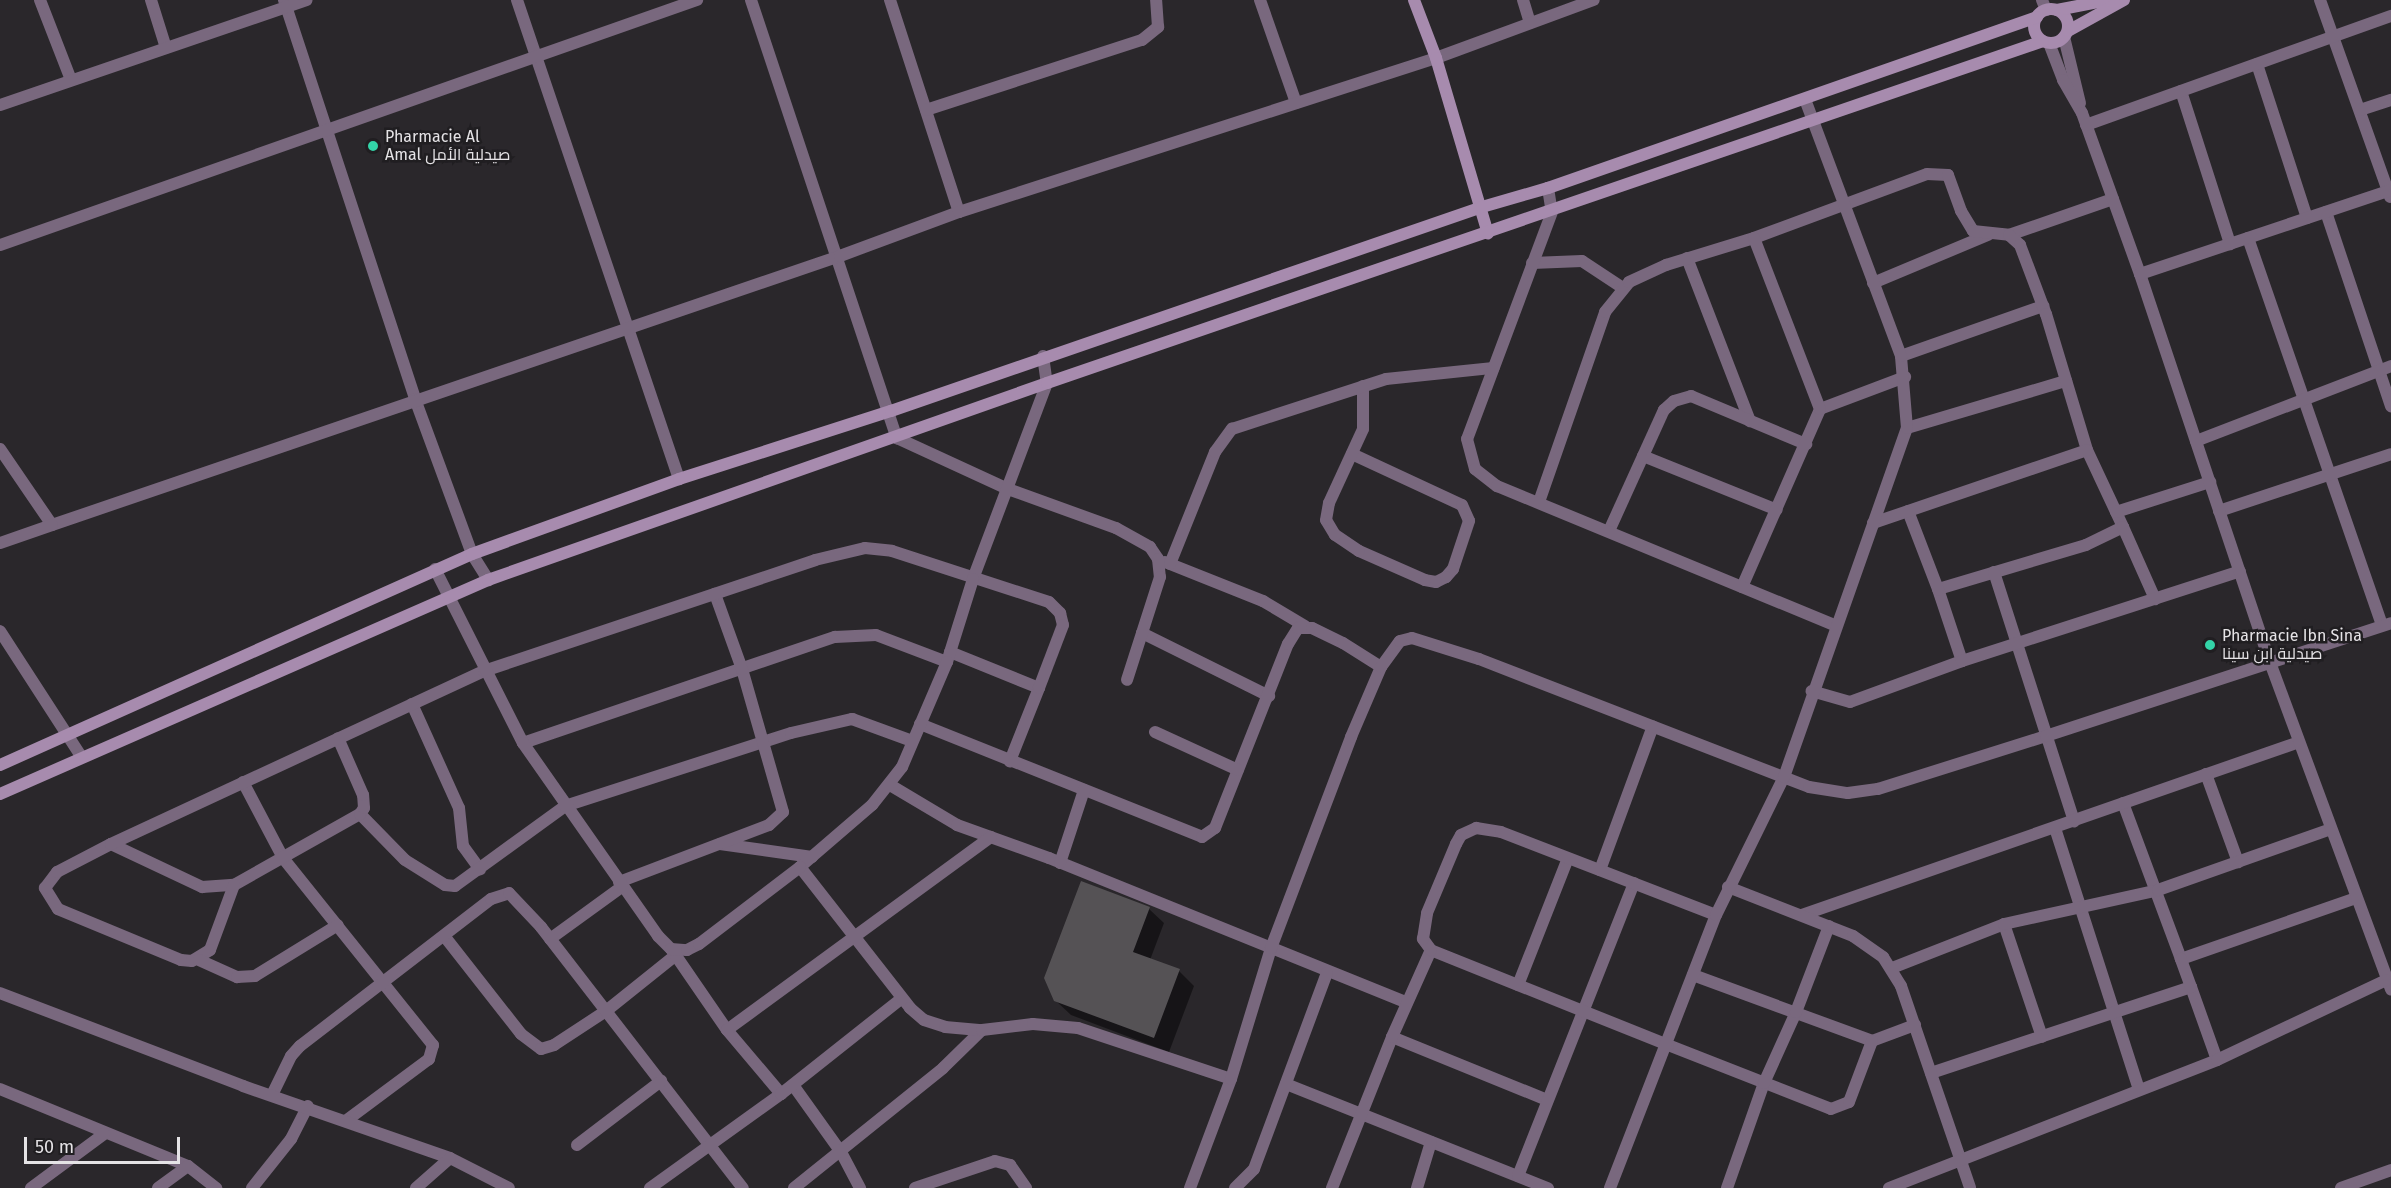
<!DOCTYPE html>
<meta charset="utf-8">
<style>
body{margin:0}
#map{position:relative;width:2391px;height:1188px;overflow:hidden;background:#2a272b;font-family:"Fira Sans",Cairo,sans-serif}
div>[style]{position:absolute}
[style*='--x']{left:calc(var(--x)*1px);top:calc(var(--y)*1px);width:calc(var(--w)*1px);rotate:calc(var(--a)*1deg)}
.shadow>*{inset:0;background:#0007}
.building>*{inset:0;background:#555255}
.lane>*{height:12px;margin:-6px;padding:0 6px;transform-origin:6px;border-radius:6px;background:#79687e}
.street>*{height:12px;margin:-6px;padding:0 6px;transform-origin:6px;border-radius:6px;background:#79687e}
.secondary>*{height:12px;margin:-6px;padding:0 6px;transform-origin:6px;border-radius:6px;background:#a78bae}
.secondary>.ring{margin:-6px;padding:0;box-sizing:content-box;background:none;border:12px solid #a78bae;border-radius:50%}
.dots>*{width:16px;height:16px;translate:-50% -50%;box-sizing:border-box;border:3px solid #201e21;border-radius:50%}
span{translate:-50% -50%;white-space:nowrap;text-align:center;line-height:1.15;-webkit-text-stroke:5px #201e21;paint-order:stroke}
.poi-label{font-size:16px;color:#e5e3e6}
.left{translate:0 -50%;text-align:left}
.scale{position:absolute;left:24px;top:1137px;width:156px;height:27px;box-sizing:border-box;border:3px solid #e5e3e6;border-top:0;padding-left:8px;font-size:18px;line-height:21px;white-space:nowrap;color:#e5e3e6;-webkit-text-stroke:4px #201e21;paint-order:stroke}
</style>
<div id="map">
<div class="shadow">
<i style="clip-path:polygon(1149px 909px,1164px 923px,1150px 960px,1179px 971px,1194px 986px,1169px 1052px,1071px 1015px,1055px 1000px)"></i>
</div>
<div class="building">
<i style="clip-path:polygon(1081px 881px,1150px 907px,1133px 952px,1180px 969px,1154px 1038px,1054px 1001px,1044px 978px)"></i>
</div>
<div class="lane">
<i style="--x:2257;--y:64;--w:162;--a:72"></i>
<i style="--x:2181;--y:91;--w:161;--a:72.2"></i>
<i style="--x:2326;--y:212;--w:205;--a:71.5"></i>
<i style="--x:2009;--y:235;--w:110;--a:-19.1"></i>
<i style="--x:2248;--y:238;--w:410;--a:70.9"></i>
<i style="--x:1687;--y:258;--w:175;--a:68.9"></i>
<i style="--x:1532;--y:263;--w:50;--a:-2.3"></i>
<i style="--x:1582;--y:261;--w:49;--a:33.4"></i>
<i style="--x:1873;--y:283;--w:125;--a:-22.7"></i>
<i style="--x:1901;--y:356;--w:151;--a:-19.4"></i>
<i style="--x:1820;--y:409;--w:91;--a:-20.6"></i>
<i style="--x:1907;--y:428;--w:166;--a:-16.5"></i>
<i style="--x:2196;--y:441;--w:209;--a:-21"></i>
<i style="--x:1352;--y:454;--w:121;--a:24.9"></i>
<i style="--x:1462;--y:505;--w:17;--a:66"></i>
<i style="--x:1469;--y:521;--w:51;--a:108.4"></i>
<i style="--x:1453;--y:569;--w:11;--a:131"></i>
<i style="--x:1446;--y:577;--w:11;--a:153"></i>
<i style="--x:1436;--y:582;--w:11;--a:-170"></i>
<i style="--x:1425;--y:580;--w:72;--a:-156.3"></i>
<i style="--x:1359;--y:551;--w:29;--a:-146"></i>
<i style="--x:1335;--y:535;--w:17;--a:-121"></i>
<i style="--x:1326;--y:520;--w:17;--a:-80"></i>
<i style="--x:1329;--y:503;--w:81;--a:-65.3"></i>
<i style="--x:1363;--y:429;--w:43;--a:-90"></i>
<i style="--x:1643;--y:456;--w:144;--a:21.9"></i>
<i style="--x:1539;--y:502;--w:201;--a:-70.8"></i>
<i style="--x:1605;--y:312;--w:38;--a:-51"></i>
<i style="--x:1629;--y:282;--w:41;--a:-24.7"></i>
<i style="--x:1666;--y:265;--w:92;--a:-17.1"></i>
<i style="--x:1754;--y:238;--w:184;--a:-20.3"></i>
<i style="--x:1927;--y:174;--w:21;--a:3"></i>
<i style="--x:1948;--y:175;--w:38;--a:70"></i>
<i style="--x:1961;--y:211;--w:23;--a:59"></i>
<i style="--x:1973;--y:231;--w:36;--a:6"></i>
<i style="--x:2009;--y:235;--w:15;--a:42"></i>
<i style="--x:2020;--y:245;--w:74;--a:69.4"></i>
<i style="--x:2046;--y:314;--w:142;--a:73.2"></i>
<i style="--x:2087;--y:450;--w:85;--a:64.9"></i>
<i style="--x:2123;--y:527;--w:41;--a:154.1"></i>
<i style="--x:2086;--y:545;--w:154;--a:163.4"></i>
<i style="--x:1938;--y:589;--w:76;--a:71.6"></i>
<i style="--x:1962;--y:661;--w:119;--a:159.9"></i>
<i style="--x:1850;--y:702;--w:40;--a:-164"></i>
<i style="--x:1908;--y:511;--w:84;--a:69"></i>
<i style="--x:2219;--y:511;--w:181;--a:-18.3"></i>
<i style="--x:2116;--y:512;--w:99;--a:-17.7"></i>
<i style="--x:1873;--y:523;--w:226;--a:-18.8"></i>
<i style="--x:2123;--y:527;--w:79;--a:66"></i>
<i style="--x:1609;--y:531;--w:133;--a:-65.6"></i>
<i style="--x:1664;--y:410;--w:13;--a:-42"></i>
<i style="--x:1674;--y:401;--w:18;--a:-16"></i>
<i style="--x:1691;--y:396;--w:125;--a:22.7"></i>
<i style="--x:1165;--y:562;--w:105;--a:21.7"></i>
<i style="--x:1263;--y:601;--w:49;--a:30.8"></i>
<i style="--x:1170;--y:564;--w:121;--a:-68.1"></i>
<i style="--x:1215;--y:452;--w:29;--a:-54"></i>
<i style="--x:1232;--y:429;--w:162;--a:-18"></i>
<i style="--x:1386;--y:379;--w:108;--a:-5.9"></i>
<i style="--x:1994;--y:572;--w:262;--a:72.2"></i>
<i style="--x:1742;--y:587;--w:194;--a:-66.3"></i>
<i style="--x:1820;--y:409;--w:183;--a:-111.1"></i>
<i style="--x:1142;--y:633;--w:142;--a:26.4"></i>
<i style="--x:950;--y:652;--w:96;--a:22"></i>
<i style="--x:1039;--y:688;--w:79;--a:111.7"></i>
<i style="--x:1962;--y:661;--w:292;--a:-17.9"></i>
<i style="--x:412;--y:704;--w:114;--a:65.7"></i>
<i style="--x:459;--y:808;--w:38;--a:84"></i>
<i style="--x:463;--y:846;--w:29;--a:54"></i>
<i style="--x:920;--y:724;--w:304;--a:21.8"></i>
<i style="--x:1202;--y:837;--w:16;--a:-35"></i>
<i style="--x:1215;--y:828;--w:198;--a:-68.4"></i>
<i style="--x:1288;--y:644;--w:19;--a:-58"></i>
<i style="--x:1298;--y:628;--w:14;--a:0"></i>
<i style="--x:1312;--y:628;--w:34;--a:26"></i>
<i style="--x:1343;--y:643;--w:45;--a:32.3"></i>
<i style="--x:1155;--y:732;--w:91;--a:24.6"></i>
<i style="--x:523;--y:743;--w:330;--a:-18.8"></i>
<i style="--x:835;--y:637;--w:41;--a:-2.8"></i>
<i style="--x:876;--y:635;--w:76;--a:20.8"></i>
<i style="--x:2206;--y:774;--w:94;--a:70"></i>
<i style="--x:243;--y:782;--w:86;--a:62.2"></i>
<i style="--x:283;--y:858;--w:240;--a:51.3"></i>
<i style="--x:433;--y:1045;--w:15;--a:106"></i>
<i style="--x:429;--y:1059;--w:102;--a:143.4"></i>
<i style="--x:890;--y:785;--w:78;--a:30.8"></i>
<i style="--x:957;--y:825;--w:98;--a:19.7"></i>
<i style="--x:1049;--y:858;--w:386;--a:22"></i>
<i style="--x:2123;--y:803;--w:166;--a:69.6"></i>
<i style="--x:2181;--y:959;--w:185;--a:-19.2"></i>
<i style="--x:360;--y:814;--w:64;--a:45.6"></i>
<i style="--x:405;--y:860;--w:47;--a:32"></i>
<i style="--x:445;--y:885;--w:10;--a:6"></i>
<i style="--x:455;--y:886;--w:136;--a:-36"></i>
<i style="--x:565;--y:806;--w:237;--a:-17.9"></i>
<i style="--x:791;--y:733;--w:63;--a:-12.9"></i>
<i style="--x:852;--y:719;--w:64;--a:20.1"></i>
<i style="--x:2055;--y:828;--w:274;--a:72.2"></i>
<i style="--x:111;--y:844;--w:101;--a:25.3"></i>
<i style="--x:202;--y:887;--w:32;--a:-4"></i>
<i style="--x:234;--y:885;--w:145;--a:-29.4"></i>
<i style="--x:360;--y:814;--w:7;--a:-56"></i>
<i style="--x:364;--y:808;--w:13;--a:-94"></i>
<i style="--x:363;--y:795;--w:62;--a:-113.7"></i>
<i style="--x:720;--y:844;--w:93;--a:8"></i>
<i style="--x:1060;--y:863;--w:77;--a:-71.8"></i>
<i style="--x:1600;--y:870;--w:153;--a:-69.8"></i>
<i style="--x:619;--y:882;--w:160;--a:-20.8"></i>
<i style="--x:769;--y:825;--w:19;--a:-43"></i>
<i style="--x:783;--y:812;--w:149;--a:-106"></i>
<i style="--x:742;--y:669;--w:80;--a:-109.8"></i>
<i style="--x:234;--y:885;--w:69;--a:110.3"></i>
<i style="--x:210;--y:950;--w:21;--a:149"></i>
<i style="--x:192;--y:961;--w:11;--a:-175"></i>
<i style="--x:181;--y:960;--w:133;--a:-157.5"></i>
<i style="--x:58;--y:909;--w:25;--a:-122"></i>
<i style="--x:45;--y:888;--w:20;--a:-53"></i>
<i style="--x:57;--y:872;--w:61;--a:-27.4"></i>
<i style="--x:111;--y:844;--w:411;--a:-24.9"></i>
<i style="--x:484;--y:671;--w:349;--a:-18.5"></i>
<i style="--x:815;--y:560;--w:51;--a:-13.5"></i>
<i style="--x:865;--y:548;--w:27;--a:6"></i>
<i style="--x:892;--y:551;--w:165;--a:18"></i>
<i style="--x:1049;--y:602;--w:16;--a:45"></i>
<i style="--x:1060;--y:613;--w:12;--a:76"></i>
<i style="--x:1063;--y:625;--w:67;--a:110.9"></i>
<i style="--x:1802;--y:915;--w:526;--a:-19.19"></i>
<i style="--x:2004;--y:924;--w:119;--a:71.4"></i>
<i style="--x:445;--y:937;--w:123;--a:51.9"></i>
<i style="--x:521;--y:1034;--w:25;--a:37"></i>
<i style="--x:541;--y:1049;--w:14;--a:-17"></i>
<i style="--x:554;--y:1045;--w:62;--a:-33.2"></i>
<i style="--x:606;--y:1011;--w:90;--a:-38.7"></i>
<i style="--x:550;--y:939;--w:90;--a:-36"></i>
<i style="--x:672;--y:950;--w:97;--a:55.5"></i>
<i style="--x:727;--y:1030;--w:84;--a:49.8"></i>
<i style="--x:199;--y:960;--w:42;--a:24.1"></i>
<i style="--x:237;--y:977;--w:18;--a:-3"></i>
<i style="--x:255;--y:976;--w:97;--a:-31.6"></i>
<i style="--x:1892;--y:968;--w:120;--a:-21.4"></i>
<i style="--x:2004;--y:924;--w:158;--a:-12.4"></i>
<i style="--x:2158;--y:890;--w:183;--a:-19.4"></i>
<i style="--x:1693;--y:975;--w:191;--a:20.2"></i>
<i style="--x:1872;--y:1041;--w:46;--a:-20.4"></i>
<i style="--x:1518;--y:985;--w:136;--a:-68.5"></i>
<i style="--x:2191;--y:987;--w:77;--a:70.4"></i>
<i style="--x:727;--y:1030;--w:327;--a:-36.2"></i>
<i style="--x:1392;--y:1037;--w:167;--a:22.1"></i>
<i style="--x:1668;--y:1045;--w:175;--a:21.4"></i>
<i style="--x:1831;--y:1109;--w:19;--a:-21"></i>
<i style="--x:1849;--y:1102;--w:65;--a:-69.3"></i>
<i style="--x:1931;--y:1073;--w:274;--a:-18.3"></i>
<i style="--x:2191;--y:987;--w:30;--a:-110"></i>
<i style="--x:1286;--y:1084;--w:282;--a:21.7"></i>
<i style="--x:793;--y:1085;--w:82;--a:54.4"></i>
<i style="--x:841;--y:1152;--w:41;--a:62.2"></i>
<i style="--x:0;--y:1089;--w:203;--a:22.3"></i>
<i style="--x:188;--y:1166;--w:37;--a:144"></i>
<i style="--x:272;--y:1095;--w:43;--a:-64"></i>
<i style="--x:291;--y:1056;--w:13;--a:-48"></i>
<i style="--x:300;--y:1046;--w:241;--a:-37.6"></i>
<i style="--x:491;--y:899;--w:19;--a:-18"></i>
<i style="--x:509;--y:893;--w:47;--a:46.7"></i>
<i style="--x:541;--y:927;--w:330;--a:52.3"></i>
<i style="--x:577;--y:1145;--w:106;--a:-37.3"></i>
<i style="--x:188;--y:1166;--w:36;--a:38"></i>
<i style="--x:1518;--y:1176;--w:315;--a:-68.4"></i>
<i style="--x:31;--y:1188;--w:91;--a:-36.5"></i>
<i style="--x:252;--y:1188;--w:63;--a:-51.5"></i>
<i style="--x:291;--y:1139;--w:37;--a:-63"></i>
<i style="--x:650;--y:1188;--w:161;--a:-35.7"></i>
<i style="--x:781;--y:1094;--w:154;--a:-38.4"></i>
<i style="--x:794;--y:1188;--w:191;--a:-38.8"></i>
<i style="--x:943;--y:1068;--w:54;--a:-44.3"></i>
<i style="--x:915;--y:1188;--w:84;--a:-18.6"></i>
<i style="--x:995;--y:1161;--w:16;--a:15"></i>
<i style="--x:1010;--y:1165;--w:28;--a:55"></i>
<i style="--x:1235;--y:1188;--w:27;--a:-45"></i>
<i style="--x:1254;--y:1169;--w:209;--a:-69.6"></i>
<i style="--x:1332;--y:1188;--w:162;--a:-68.3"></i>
<i style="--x:1392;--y:1037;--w:95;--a:-65.9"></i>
<i style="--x:1417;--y:1188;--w:48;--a:-73.1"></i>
<i style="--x:1727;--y:1188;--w:111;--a:-70.6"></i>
<i style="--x:1764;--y:1083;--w:78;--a:-65.7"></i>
<i style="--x:1796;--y:1012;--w:92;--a:-69"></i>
</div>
<div class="street">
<i style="--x:40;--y:0;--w:86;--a:68.8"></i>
<i style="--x:151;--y:0;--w:50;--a:72.6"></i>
<i style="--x:284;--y:0;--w:420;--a:71.8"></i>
<i style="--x:415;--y:399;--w:165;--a:69.8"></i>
<i style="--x:472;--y:554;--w:31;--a:58"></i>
<i style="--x:517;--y:0;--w:506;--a:71.31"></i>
<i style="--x:751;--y:0;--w:462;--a:71.6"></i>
<i style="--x:897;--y:438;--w:122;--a:24.7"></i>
<i style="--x:1008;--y:489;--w:115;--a:19.9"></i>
<i style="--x:1116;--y:528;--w:39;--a:29"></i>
<i style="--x:1150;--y:547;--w:14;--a:56"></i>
<i style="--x:1158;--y:559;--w:18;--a:84"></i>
<i style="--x:1160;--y:577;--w:108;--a:107.8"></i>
<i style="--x:890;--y:0;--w:223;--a:72"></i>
<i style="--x:1260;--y:0;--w:109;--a:70.7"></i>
<i style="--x:1523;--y:0;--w:24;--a:73"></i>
<i style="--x:2042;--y:0;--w:11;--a:68"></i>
<i style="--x:2320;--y:0;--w:209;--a:70.4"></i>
<i style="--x:2064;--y:37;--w:68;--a:76.4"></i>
<i style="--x:2049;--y:43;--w:40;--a:69"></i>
<i style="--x:2063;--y:80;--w:38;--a:60"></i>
<i style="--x:2082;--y:113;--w:171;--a:70.2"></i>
<i style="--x:2140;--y:274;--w:412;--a:71.5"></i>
<i style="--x:2271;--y:665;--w:346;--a:69.7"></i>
<i style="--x:0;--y:105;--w:324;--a:-18.9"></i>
<i style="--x:926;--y:110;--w:227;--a:-18"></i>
<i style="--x:1142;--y:40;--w:21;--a:-39"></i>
<i style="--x:1158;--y:27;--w:27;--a:-94"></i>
<i style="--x:2360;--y:110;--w:33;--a:-18"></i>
<i style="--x:2086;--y:125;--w:324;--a:-19.7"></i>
<i style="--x:1548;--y:188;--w:24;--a:81"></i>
<i style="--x:1552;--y:212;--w:242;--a:110.5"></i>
<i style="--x:1467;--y:439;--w:31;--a:75"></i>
<i style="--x:1475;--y:469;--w:28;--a:38"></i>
<i style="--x:1497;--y:486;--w:365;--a:22.4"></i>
<i style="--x:0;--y:245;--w:739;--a:-19.37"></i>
<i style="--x:2140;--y:274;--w:262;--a:-18.5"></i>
<i style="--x:1043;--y:356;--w:27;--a:82"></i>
<i style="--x:1047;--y:383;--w:210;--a:110.7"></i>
<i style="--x:973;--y:579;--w:87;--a:107.4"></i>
<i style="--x:947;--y:662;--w:114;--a:113.2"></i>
<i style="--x:902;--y:767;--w:48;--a:128.3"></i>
<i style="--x:872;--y:805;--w:95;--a:139.3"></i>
<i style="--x:800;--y:867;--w:179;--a:52"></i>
<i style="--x:910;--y:1008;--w:18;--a:41"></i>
<i style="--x:924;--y:1020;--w:22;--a:18"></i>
<i style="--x:945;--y:1027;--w:37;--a:5"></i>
<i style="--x:982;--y:1030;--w:51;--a:-6.7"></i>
<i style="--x:1033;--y:1024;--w:45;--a:5.1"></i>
<i style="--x:1078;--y:1028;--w:161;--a:18.4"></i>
<i style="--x:0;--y:449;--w:92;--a:55.6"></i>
<i style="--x:52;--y:525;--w:833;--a:-18.85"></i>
<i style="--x:840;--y:256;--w:127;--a:-20.3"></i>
<i style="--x:959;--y:212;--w:501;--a:-17.89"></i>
<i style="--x:1436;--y:58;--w:168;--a:-20.2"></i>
<i style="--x:0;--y:543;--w:55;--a:-19.1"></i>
<i style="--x:435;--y:569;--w:195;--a:63.2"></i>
<i style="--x:523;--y:743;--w:236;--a:55"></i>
<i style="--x:658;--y:936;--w:18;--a:45"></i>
<i style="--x:671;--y:949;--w:16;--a:4"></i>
<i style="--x:687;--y:950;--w:13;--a:-27"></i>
<i style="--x:699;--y:944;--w:127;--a:-37.3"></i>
<i style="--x:0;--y:631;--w:149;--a:57.1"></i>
<i style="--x:1728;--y:887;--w:134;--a:21.4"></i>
<i style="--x:1853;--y:936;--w:37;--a:35"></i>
<i style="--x:1883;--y:957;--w:34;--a:58"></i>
<i style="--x:1901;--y:986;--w:213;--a:71.1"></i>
<i style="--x:0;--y:993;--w:260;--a:20.9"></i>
<i style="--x:243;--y:1086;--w:219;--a:19.2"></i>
<i style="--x:450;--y:1158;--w:66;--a:27"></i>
<i style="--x:1668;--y:1045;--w:255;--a:-158.2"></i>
<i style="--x:1431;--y:950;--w:14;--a:-126"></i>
<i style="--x:1423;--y:939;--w:26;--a:-81"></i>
<i style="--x:1427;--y:913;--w:75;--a:-67.2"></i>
<i style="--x:1456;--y:844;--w:10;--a:-61"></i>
<i style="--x:1461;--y:835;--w:17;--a:-25"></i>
<i style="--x:1476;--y:828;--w:25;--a:9"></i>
<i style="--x:1501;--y:832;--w:230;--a:21.1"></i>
<i style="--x:416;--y:1188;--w:45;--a:-41.4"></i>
<i style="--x:1190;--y:1188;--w:116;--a:-69.4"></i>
<i style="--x:1231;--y:1079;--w:137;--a:-73"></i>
<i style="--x:1271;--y:948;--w:226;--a:-69.2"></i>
<i style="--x:1351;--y:737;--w:76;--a:-66.8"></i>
<i style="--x:1381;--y:667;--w:32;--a:-54"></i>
<i style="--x:1400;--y:641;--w:12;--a:-14"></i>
<i style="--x:1412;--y:638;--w:70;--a:17.4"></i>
<i style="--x:1479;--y:659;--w:354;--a:21.2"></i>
<i style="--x:1809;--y:787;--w:39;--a:9"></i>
<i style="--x:1848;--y:793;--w:30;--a:-8"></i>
<i style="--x:1878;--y:789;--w:176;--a:-17.5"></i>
<i style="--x:2046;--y:736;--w:363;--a:-18.1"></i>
<i style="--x:1610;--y:1188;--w:293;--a:-68.8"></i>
<i style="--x:1716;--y:915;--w:154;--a:-63.8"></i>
<i style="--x:1784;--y:777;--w:370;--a:-70.6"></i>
<i style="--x:1907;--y:428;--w:72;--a:-94.8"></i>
<i style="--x:1901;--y:356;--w:274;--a:-110.5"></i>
<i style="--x:1889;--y:1188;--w:352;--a:-21.3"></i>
<i style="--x:2217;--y:1060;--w:187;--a:-25.3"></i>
<i style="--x:2341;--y:1188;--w:53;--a:-19.8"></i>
</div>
<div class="secondary">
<i style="--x:1414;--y:0;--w:62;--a:69.2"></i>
<i style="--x:1436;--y:58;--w:183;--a:73.5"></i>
<i class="ring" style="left:2034px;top:9px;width:22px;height:22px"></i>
<i style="--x:2057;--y:10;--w:52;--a:-11.1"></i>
<i style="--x:2068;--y:31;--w:64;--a:-29"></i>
<i style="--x:0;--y:765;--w:517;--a:-24.09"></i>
<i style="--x:472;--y:554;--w:220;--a:-19.9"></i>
<i style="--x:679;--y:479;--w:223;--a:-17.8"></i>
<i style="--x:891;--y:411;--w:625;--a:-19.04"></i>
<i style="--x:1482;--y:207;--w:69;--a:-16.1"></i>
<i style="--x:1548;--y:188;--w:518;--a:-19.27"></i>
<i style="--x:0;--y:794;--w:533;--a:-23.68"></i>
<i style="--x:488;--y:580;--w:593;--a:-19.41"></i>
<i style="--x:1047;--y:383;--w:1053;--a:-18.95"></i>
</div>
<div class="dots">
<i style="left:373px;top:146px;background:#33d4a8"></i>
<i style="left:2210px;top:645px;background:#33d4a8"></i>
</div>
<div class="poi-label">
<span class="left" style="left:385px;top:146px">Pharmacie Al<br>Amal صيدلية الأمل</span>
<span class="left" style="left:2222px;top:645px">Pharmacie Ibn Sina<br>صيدلية ابن سينا</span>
</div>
<div class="scale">50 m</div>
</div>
